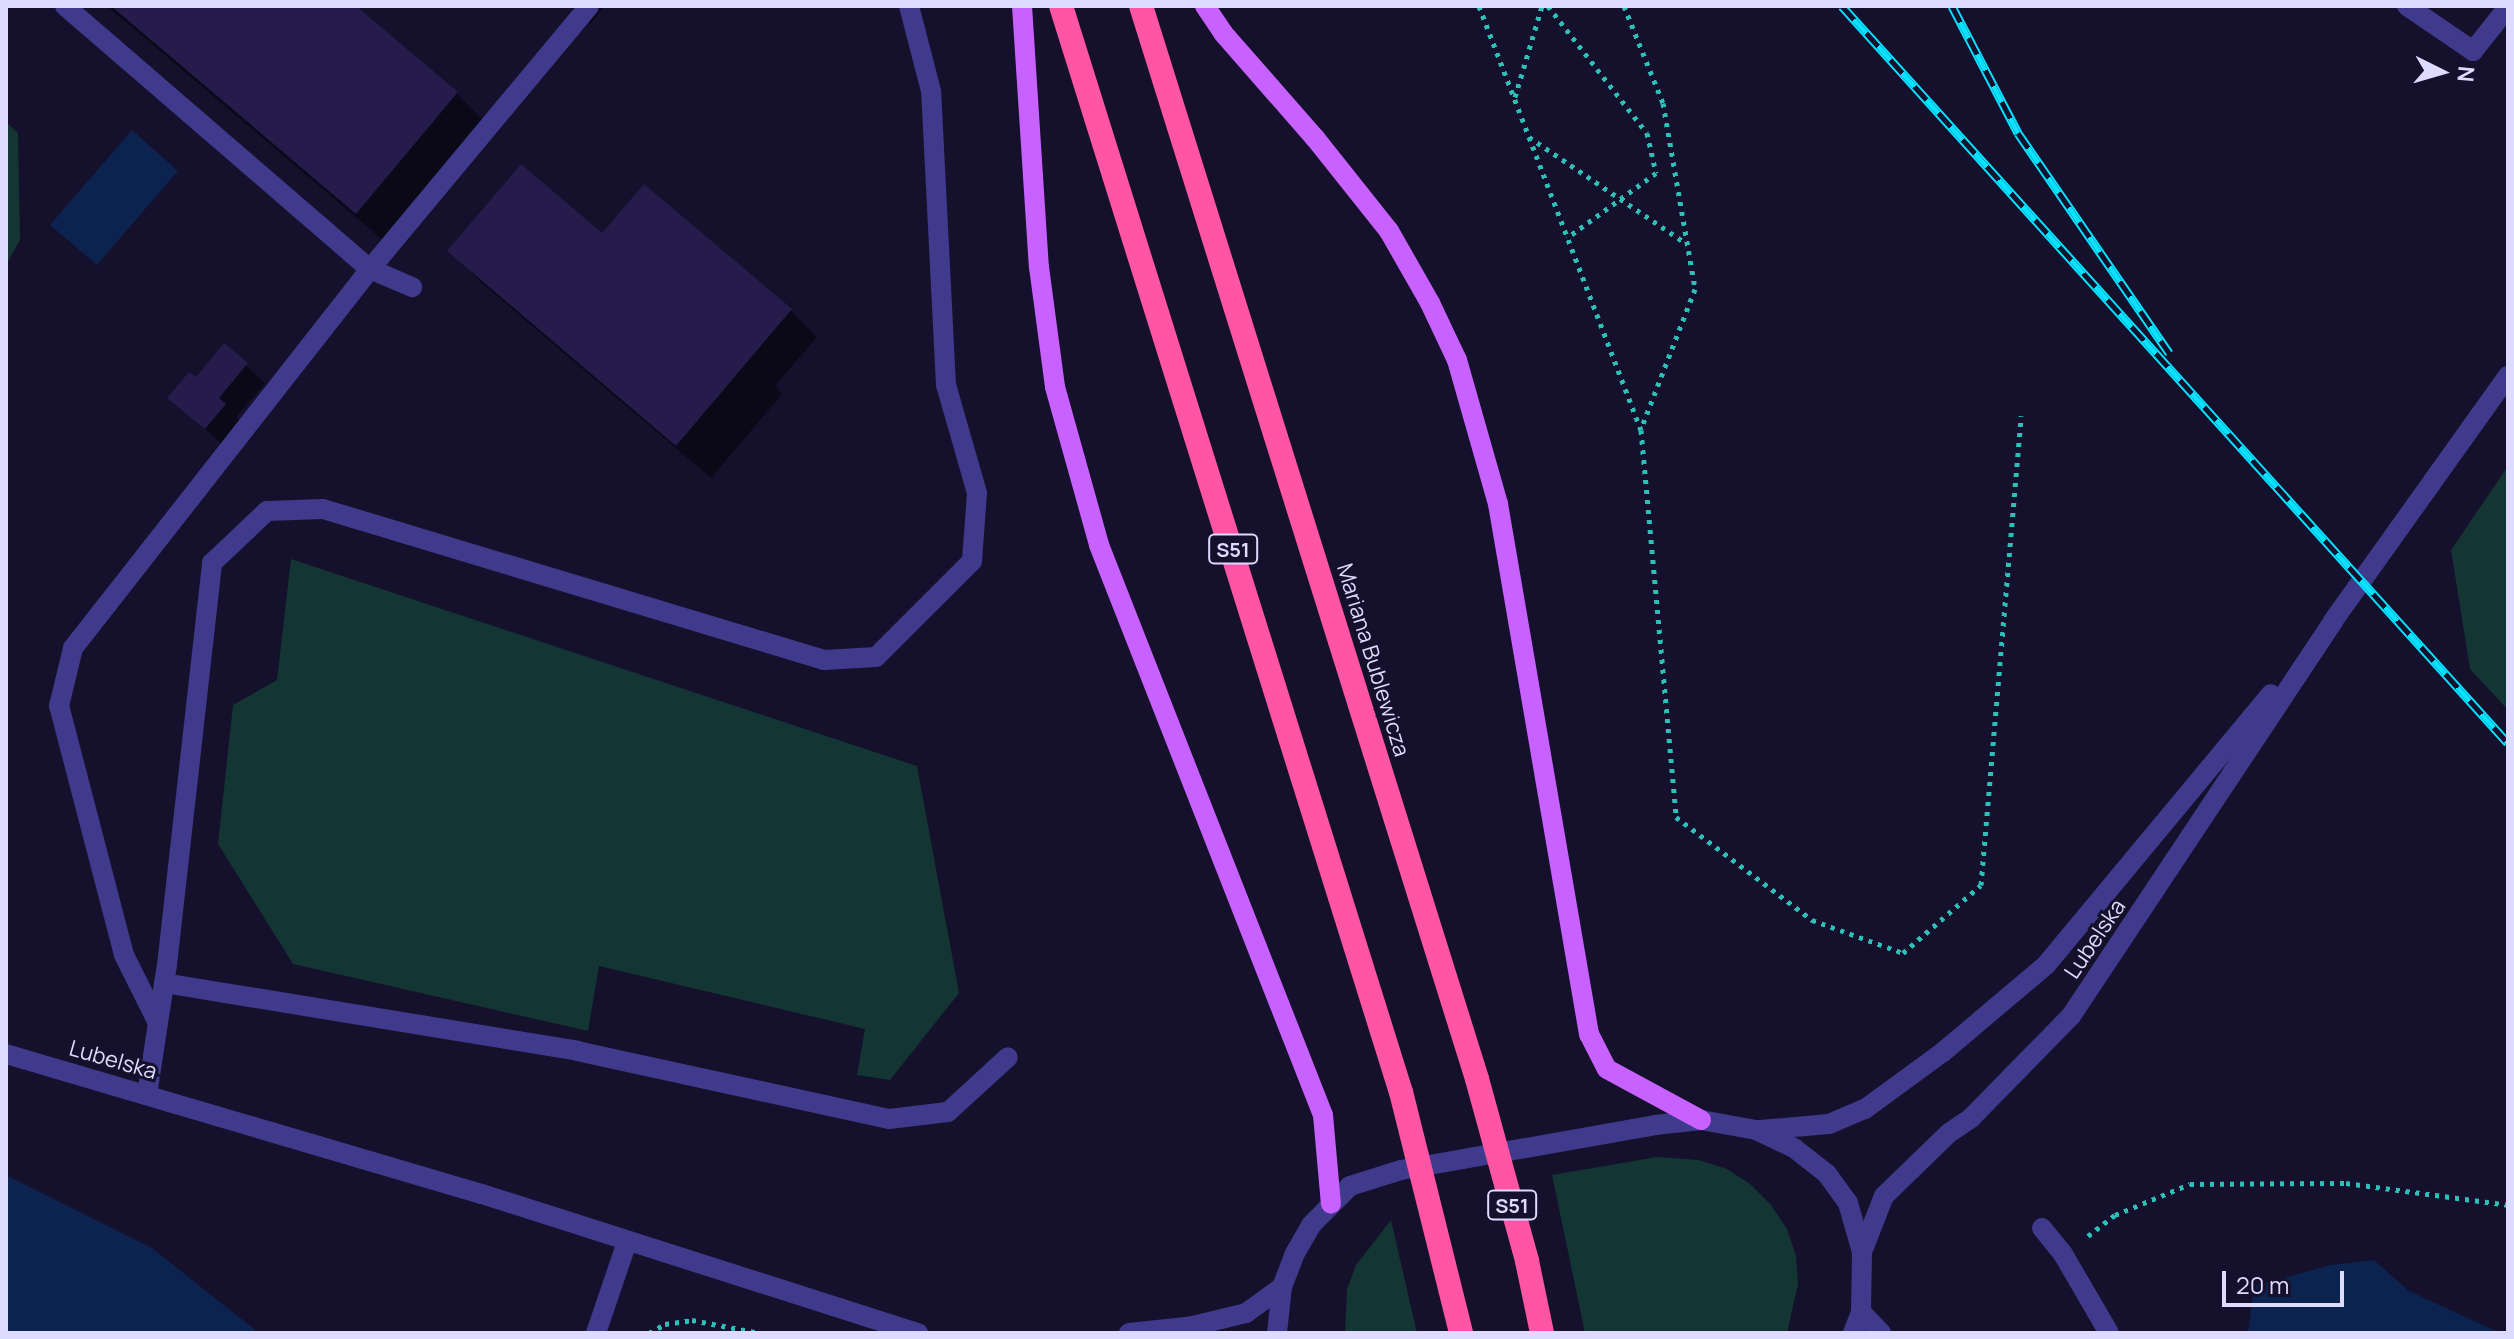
<!DOCTYPE html>
<style>
body{margin:0}
#map{position:relative;width:2514px;height:1339px;overflow:hidden;background:#15102b;font-family:Manrope,sans-serif}
div>[style]{position:absolute}
[style*='--x']{left:calc(var(--x)*1px);top:calc(var(--y)*1px);width:calc(var(--w)*1px);rotate:calc(var(--a)*1deg)}
.green>*{inset:0;background:#133534}
.water>*{inset:0;background:#0c234f}
.shadow>*{inset:0;background:#0007}
.building>*{inset:0;background:#261c4c}
.path>*{height:5px;margin-top:-2.5px;transform-origin:0;background:repeating-linear-gradient(90deg,#2dc0b9 0 4px,transparent 0 10px)}
.minor>*{height:20px;margin:-10px;padding:0 10px;transform-origin:10px;border-radius:10px;background:#3f3a8b}
.major>*{height:20px;margin:-10px;padding:0 10px;transform-origin:10px;border-radius:10px;background:#c761ff}
.highway>*{height:24px;margin:-12px;padding:0 12px;transform-origin:12px;border-radius:12px;background:#ff55a4}
.rail>*{height:9px;margin-top:-4.5px;transform-origin:0;background:repeating-linear-gradient(90deg,#15102b 0 18px,#06e2ff 0 36px);box-sizing:border-box;border-block:2px solid #06e2ff}
.highway-bridge>*{height:24px;margin:-12px;padding:0 12px;transform-origin:12px;border-radius:12px;background:#ff55a4}
span{translate:-50% -50%;white-space:nowrap;text-align:center;line-height:1.15;-webkit-text-stroke:6px #15102b;paint-order:stroke}
.shield-label span{padding:2px 6px;background:#15102b;border:2px solid;border-radius:6px;-webkit-text-stroke-width:0}
.shield-label{font-size:20px;color:#dfdaff;font-weight:700}
.street-label{font-size:22px;color:#dfdaff}
.frame{position:absolute;inset:0;border:8px solid #dfdaff;pointer-events:none}
.north{position:absolute;left:2402px;top:32px;width:80px;height:80px;-webkit-text-stroke:6px #15102b;paint-order:stroke;rotate:95deg;font-size:22px;font-weight:700;line-height:32px;text-align:center;color:#dfdaff}
.north::after{content:'';display:block;margin:auto;width:28px;height:36px;background:#dfdaff;clip-path:polygon(50% 0,100% 100%,50% 72%,0 100%)}
.scale{position:absolute;left:2222px;top:1271px;width:122px;height:36px;box-sizing:border-box;border:4px solid #dfdaff;border-top:0;padding-left:10px;font-size:24px;line-height:28px;white-space:nowrap;color:#dfdaff;-webkit-text-stroke:6px #15102b;paint-order:stroke}
</style>
<div id="map">
<div class="green">
<i style="clip-path:polygon(6px 122px,18px 133px,20px 240px,6px 265px)"></i>
<i style="clip-path:polygon(2508px 466px,2508px 710px,2470px 669px,2451px 550px)"></i>
<i style="clip-path:polygon(291px 559px,917px 766px,959px 993px,890px 1080px,857px 1075px,865px 1029px,599px 966px,588px 1031px,293px 964px,218px 844px,233px 705px,277px 680px)"></i>
<i style="clip-path:polygon(1657px 1157px,1699px 1160px,1727px 1169px,1750px 1184px,1771px 1205px,1787px 1229px,1796px 1256px,1798px 1284px,1787px 1333px,1585px 1333px,1552px 1175px)"></i>
<i style="clip-path:polygon(1391px 1220px,1417px 1333px,1345px 1333px,1347px 1289px,1356px 1265px)"></i>
</div>
<div class="water">
<i style="clip-path:polygon(132px 130px,178px 171px,97px 265px,50px 225px)"></i>
<i style="clip-path:polygon(6px 1175px,152px 1248px,259px 1333px,6px 1333px)"></i>
<i style="clip-path:polygon(2374px 1260px,2409px 1291px,2500px 1333px,2248px 1333px,2254px 1286px,2331px 1265px)"></i>
</div>
<div class="shadow">
<i style="clip-path:polygon(107px 6px,353px 6px,457px 94px,491px 128px,391px 247px)"></i>
<i style="clip-path:polygon(569px 6px,605px 6px,590px 24px)"></i>
<i style="clip-path:polygon(603px 236px,790px 310px,817px 337px,775px 386px,782px 394px,711px 478px,484px 285px,450px 251px)"></i>
<i style="clip-path:polygon(224px 346px,265px 383px,236px 417px,243px 423px,224px 446px,170px 398px,196px 380px)"></i>
</div>
<div class="building">
<i style="clip-path:polygon(111px 6px,356px 6px,458px 92px,356px 214px)"></i>
<i style="clip-path:polygon(521px 164px,602px 233px,644px 184px,792px 309px,676px 446px,447px 251px)"></i>
<i style="clip-path:polygon(224px 343px,248px 363px,219px 398px,226px 404px,205px 429px,167px 398px,189px 372px,196px 377px)"></i>
</div>
<div class="path">
<i style="--x:1479;--y:6;--w:454;--a:69.1"></i>
<i style="--x:1641;--y:430;--w:389;--a:84.8"></i>
<i style="--x:1676;--y:817;--w:171;--a:37.1"></i>
<i style="--x:1812;--y:920;--w:97;--a:19.9"></i>
<i style="--x:1903;--y:953;--w:103;--a:-41.1"></i>
<i style="--x:1981;--y:885;--w:471;--a:-85.1"></i>
<i style="--x:1548;--y:6;--w:161;--a:52.1"></i>
<i style="--x:1647;--y:133;--w:41;--a:77.3"></i>
<i style="--x:1656;--y:173;--w:110;--a:143.9"></i>
<i style="--x:1624;--y:6;--w:105;--a:68.1"></i>
<i style="--x:1663;--y:103;--w:189;--a:80.2"></i>
<i style="--x:1695;--y:289;--w:150;--a:111.1"></i>
<i style="--x:1515;--y:97;--w:95;--a:-73.5"></i>
<i style="--x:1529;--y:137;--w:191;--a:34.1"></i>
<i style="--x:2088;--y:1236;--w:34;--a:-38"></i>
<i style="--x:2115;--y:1215;--w:81;--a:-22.5"></i>
<i style="--x:2190;--y:1184;--w:156;--a:-0.4"></i>
<i style="--x:2346;--y:1183;--w:163;--a:7.7"></i>
<i style="--x:538;--y:1333;--w:12;--a:0"></i>
<i style="--x:649;--y:1333;--w:18;--a:-29"></i>
<i style="--x:665;--y:1324;--w:27;--a:-8"></i>
<i style="--x:692;--y:1320;--w:69;--a:10.8"></i>
</div>
<div class="minor">
<i style="--x:65;--y:6;--w:403;--a:40.8"></i>
<i style="--x:370;--y:269;--w:46;--a:23.2"></i>
<i style="--x:2407;--y:6;--w:80;--a:34.3"></i>
<i style="--x:2473;--y:51;--w:56;--a:-51.5"></i>
<i style="--x:164;--y:983;--w:419;--a:9.3"></i>
<i style="--x:577;--y:1051;--w:319;--a:12.3"></i>
<i style="--x:889;--y:1119;--w:59;--a:-6.8"></i>
<i style="--x:948;--y:1112;--w:81;--a:-42.5"></i>
<i style="--x:158;--y:1023;--w:76;--a:-116.6"></i>
<i style="--x:124;--y:955;--w:257;--a:-104.6"></i>
<i style="--x:59;--y:706;--w:60;--a:-76.4"></i>
<i style="--x:73;--y:648;--w:482;--a:-51.9"></i>
<i style="--x:370;--y:269;--w:342;--a:-50.2"></i>
<i style="--x:6;--y:1054;--w:496;--a:16.4"></i>
<i style="--x:482;--y:1194;--w:458;--a:17.7"></i>
<i style="--x:147;--y:1095;--w:132;--a:-81.3"></i>
<i style="--x:167;--y:965;--w:405;--a:-83.6"></i>
<i style="--x:212;--y:563;--w:76;--a:-43.4"></i>
<i style="--x:267;--y:511;--w:56;--a:-2"></i>
<i style="--x:323;--y:509;--w:523;--a:16.77"></i>
<i style="--x:824;--y:660;--w:52;--a:-3.3"></i>
<i style="--x:876;--y:657;--w:136;--a:-45"></i>
<i style="--x:972;--y:561;--w:68;--a:-85.8"></i>
<i style="--x:977;--y:493;--w:112;--a:-106"></i>
<i style="--x:946;--y:385;--w:294;--a:-92.9"></i>
<i style="--x:931;--y:91;--w:88;--a:-104.5"></i>
<i style="--x:1760;--y:1130;--w:69;--a:-5"></i>
<i style="--x:1829;--y:1124;--w:39;--a:-23"></i>
<i style="--x:1865;--y:1109;--w:97;--a:-36.2"></i>
<i style="--x:1943;--y:1052;--w:135;--a:-40.2"></i>
<i style="--x:2046;--y:965;--w:352;--a:-50.3"></i>
<i style="--x:2042;--y:1228;--w:33;--a:51"></i>
<i style="--x:2063;--y:1254;--w:91;--a:59.8"></i>
<i style="--x:1862;--y:1252;--w:60;--a:-68.6"></i>
<i style="--x:1884;--y:1196;--w:91;--a:-44.1"></i>
<i style="--x:1949;--y:1133;--w:27;--a:-34"></i>
<i style="--x:1971;--y:1118;--w:143;--a:-45.6"></i>
<i style="--x:2071;--y:1016;--w:474;--a:-56.4"></i>
<i style="--x:2333;--y:621;--w:301;--a:-54.5"></i>
<i style="--x:1861;--y:1312;--w:29;--a:46"></i>
<i style="--x:596;--y:1333;--w:96;--a:-71.2"></i>
<i style="--x:1129;--y:1333;--w:64;--a:-6.2"></i>
<i style="--x:1193;--y:1326;--w:55;--a:-13.8"></i>
<i style="--x:1246;--y:1313;--w:44;--a:-35.8"></i>
<i style="--x:1277;--y:1333;--w:46;--a:-83.8"></i>
<i style="--x:1282;--y:1287;--w:34;--a:-69"></i>
<i style="--x:1294;--y:1255;--w:34;--a:-60"></i>
<i style="--x:1311;--y:1225;--w:55;--a:-45"></i>
<i style="--x:1350;--y:1186;--w:53;--a:-17.4"></i>
<i style="--x:1401;--y:1170;--w:258;--a:-10"></i>
<i style="--x:1655;--y:1125;--w:46;--a:-6.2"></i>
<i style="--x:1701;--y:1120;--w:56;--a:10.3"></i>
<i style="--x:1756;--y:1130;--w:42;--a:25.3"></i>
<i style="--x:1794;--y:1148;--w:42;--a:38.2"></i>
<i style="--x:1827;--y:1174;--w:36;--a:54"></i>
<i style="--x:1848;--y:1203;--w:51;--a:74.1"></i>
<i style="--x:1862;--y:1252;--w:60;--a:91"></i>
<i style="--x:1861;--y:1312;--w:22;--a:111"></i>
</div>
<div class="major">
<i style="--x:1022;--y:6;--w:262;--a:86.3"></i>
<i style="--x:1039;--y:267;--w:121;--a:82.4"></i>
<i style="--x:1055;--y:387;--w:164;--a:74.4"></i>
<i style="--x:1099;--y:545;--w:612;--a:68.55"></i>
<i style="--x:1323;--y:1115;--w:89;--a:84.9"></i>
<i style="--x:1205;--y:6;--w:32;--a:56"></i>
<i style="--x:1223;--y:33;--w:140;--a:48.8"></i>
<i style="--x:1315;--y:138;--w:119;--a:51.5"></i>
<i style="--x:1389;--y:231;--w:83;--a:60.3"></i>
<i style="--x:1430;--y:303;--w:63;--a:64.7"></i>
<i style="--x:1457;--y:360;--w:150;--a:74.1"></i>
<i style="--x:1498;--y:504;--w:538;--a:80.26"></i>
<i style="--x:1589;--y:1034;--w:39;--a:63"></i>
<i style="--x:1607;--y:1069;--w:107;--a:28.5"></i>
</div>
<div class="highway">
<i style="--x:1061;--y:6;--w:1138;--a:72.62"></i>
<i style="--x:1141;--y:6;--w:1124;--a:72.61"></i>
</div>
<div class="rail">
<i style="--x:1842;--y:6;--w:993;--a:47.9"></i>
<i style="--x:1952;--y:6;--w:143;--a:62.5"></i>
<i style="--x:2018;--y:133;--w:267;--a:55.5"></i>
</div>
<div class="highway-bridge">
<i style="--x:1477;--y:1079;--w:189;--a:74.6"></i>
<i style="--x:1527;--y:1261;--w:74;--a:78.2"></i>
<i style="--x:1401;--y:1092;--w:248;--a:76"></i>
</div>
<div class="shield-label">
<span style="left:1233px;top:549px">S51</span>
<span style="left:1512px;top:1205px">S51</span>
</div>
<div class="street-label">
<span style="left:1373px;top:660px;rotate:73deg">Mariana Bublewicza</span>
<span style="left:2095px;top:939px;rotate:-56deg">Lubelska</span>
<span style="left:113px;top:1060px;rotate:16deg">Lubelska</span>
</div>
<div class="frame"></div>
<div class="north">N</div>
<div class="scale">20 m</div>
</div>
